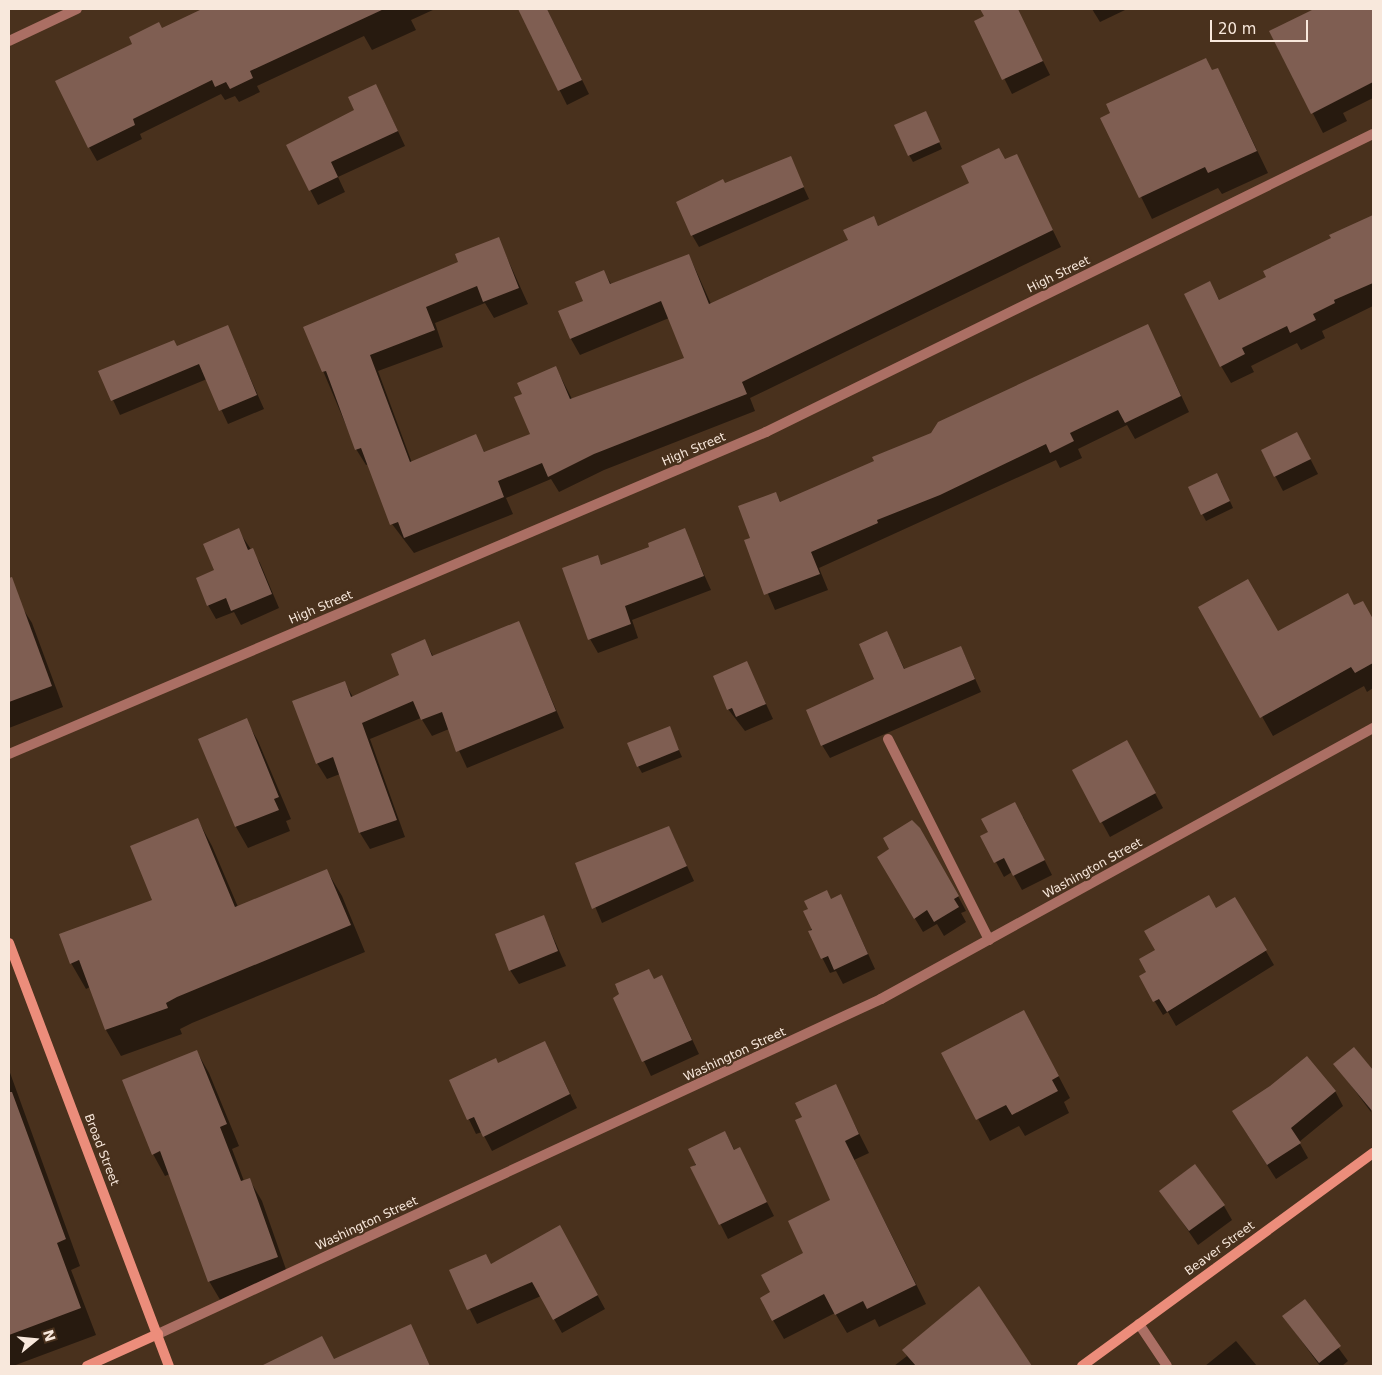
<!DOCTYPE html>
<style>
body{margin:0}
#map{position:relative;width:1382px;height:1375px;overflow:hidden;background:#49311d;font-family:"DejaVu Sans",sans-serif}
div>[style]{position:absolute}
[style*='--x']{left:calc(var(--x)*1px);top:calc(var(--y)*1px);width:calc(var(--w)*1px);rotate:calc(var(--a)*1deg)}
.shadow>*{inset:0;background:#0007}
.building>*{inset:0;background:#7f5e52}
.lane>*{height:10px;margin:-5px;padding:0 5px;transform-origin:5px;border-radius:5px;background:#ab6f64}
.street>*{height:10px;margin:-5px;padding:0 5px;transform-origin:5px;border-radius:5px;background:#ab6f64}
.secondary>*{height:10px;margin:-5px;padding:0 5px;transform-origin:5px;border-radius:5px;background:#ec8d7b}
span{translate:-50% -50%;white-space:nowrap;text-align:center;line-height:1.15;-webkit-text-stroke:4.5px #49311d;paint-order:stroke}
.street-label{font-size:12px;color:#f8e8dc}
.frame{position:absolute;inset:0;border:10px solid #f8e8dc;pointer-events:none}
.north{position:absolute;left:10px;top:1315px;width:50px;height:50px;-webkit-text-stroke:4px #49311d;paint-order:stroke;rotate:73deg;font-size:14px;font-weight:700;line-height:20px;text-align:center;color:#f8e8dc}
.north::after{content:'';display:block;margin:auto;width:18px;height:22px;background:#f8e8dc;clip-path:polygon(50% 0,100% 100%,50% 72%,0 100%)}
.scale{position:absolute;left:1210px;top:20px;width:98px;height:22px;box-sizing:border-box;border:2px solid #f8e8dc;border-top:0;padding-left:6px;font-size:15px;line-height:18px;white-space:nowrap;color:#f8e8dc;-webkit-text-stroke:4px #49311d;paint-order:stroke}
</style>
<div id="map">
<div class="shadow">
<i style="clip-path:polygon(205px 9px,435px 9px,411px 20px,416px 30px,372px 50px,364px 36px,257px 86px,260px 92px,239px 102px,235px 96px,225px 100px,221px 94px,140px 134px,142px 139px,97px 161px,89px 147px,134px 44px)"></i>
<i style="clip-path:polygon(531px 9px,547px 9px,589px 94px,567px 105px,521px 13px)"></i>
<i style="clip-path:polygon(1004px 9px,1017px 9px,1050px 75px,1012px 94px,976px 22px)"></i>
<i style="clip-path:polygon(1092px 9px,1124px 9px,1125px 10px,1100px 22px)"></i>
<i style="clip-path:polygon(1316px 9px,1373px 9px,1373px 98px,1343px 113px,1347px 121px,1323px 133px,1271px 32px)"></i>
<i style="clip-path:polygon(1218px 69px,1268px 173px,1222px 194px,1218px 188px,1152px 219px,1102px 118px)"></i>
<i style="clip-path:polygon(376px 85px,405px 146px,338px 177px,345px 192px,318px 205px,287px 145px,356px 111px)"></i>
<i style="clip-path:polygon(929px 119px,942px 149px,913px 162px,909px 155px)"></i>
<i style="clip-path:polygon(1016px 155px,1061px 247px,750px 398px,755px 411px,604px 470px,559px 492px,551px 479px,506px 498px,513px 514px,414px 553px,392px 524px,369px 464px,366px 465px,356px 449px,305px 328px,460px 262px,498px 238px,528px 304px,494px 318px,485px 303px,435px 323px,443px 347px,378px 371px,412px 463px,475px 436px,485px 453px,531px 434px,524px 395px,556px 368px,572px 399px,686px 359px,669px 318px,580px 355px,571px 339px,585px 302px,604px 272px,611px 284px,689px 255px,711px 304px,849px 241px,874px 218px,879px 227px,971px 184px)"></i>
<i style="clip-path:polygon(790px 158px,809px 199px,699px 247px,692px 235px,725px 184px)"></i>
<i style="clip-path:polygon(1373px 217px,1373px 306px,1322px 331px,1325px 338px,1301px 350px,1297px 343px,1251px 366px,1254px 372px,1231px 383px,1221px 366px,1210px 283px,1220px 301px,1268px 277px,1332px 238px,1331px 235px)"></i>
<i style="clip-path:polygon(227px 326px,264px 409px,228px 424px,207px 379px,120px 415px,100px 372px,178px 347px)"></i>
<i style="clip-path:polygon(1148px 326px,1189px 412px,1135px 439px,1127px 425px,1078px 449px,1082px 458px,1060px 468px,1056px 460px,819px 568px,828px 590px,775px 610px,745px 541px,751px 539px,776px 493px,781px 503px,875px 462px)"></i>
<i style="clip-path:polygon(1297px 433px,1318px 474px,1283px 491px,1262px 451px)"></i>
<i style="clip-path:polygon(1221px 481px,1233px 508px,1206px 521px,1189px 488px)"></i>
<i style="clip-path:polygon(238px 530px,260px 563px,279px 608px,241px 625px,234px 612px,216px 619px,208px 605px)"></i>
<i style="clip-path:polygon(684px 530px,711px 590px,632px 620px,638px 638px,598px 653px,590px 639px,597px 556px,602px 566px,651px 548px)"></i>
<i style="clip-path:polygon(9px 576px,18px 601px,32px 623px,63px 707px,9px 728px)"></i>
<i style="clip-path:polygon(1363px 602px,1373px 621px,1373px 688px,1367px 692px,1364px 686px,1273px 736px,1200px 607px,1278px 633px)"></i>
<i style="clip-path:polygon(518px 622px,564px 728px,467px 768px,449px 729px,432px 736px,421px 718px,370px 739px,405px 837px,370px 849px,360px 833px,340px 774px,327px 779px,317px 763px,344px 682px,353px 697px,401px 676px,425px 641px,433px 656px)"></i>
<i style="clip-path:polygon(887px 633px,905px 670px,961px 647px,981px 692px,830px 758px,822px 745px,876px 680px)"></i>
<i style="clip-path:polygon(747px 663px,773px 719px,745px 731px,728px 709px)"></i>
<i style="clip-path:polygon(246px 720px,258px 741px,291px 819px,286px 821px,290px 831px,248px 848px,236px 827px,200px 739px)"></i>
<i style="clip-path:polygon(669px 728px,682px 757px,642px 773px,638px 766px)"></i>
<i style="clip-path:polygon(1135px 756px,1163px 808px,1110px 837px,1073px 770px)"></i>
<i style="clip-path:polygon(1023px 817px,1052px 875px,1022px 890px,1012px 872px,1004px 877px,982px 836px)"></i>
<i style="clip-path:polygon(198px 820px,212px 846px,238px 907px,327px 871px,342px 896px,365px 952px,192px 1023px,180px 1029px,182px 1034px,121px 1056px,106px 1030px,90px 987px,86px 989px,71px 963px,154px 901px)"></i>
<i style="clip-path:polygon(669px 827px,694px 881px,602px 923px,577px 864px)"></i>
<i style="clip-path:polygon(891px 850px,958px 896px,966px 911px,961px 913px,966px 922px,944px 936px,937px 924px,923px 932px,878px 857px)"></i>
<i style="clip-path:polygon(1235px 898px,1274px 965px,1176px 1026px,1168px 1012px,1163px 1015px,1140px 977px,1148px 973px,1157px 950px)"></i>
<i style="clip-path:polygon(831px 900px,848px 910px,875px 969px,843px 984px,836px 971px,830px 973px,809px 932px)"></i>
<i style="clip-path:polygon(544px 917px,566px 966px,519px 984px,510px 970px)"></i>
<i style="clip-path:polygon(662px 976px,699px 1054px,651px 1076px,614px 998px)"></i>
<i style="clip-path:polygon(1036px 1033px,1070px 1098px,1064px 1102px,1069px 1113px,1025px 1136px,1019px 1126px,990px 1141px,943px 1054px)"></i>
<i style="clip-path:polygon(545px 1042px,577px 1108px,492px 1151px,482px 1132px,476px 1134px,450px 1080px,498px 1064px)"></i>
<i style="clip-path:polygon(1354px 1049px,1373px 1072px,1371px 1112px,1335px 1064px)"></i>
<i style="clip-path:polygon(197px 1052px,209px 1073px,239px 1146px,232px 1149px,244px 1181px,249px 1179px,262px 1201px,289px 1278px,222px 1303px,209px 1281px,170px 1174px,165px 1176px,153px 1154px)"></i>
<i style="clip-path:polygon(9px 1070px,80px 1266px,71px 1270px,96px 1335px,13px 1366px,9px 1366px)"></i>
<i style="clip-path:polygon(835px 1086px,869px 1153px,854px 1160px,926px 1304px,879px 1327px,875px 1319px,847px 1333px,835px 1313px,784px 1339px,773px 1320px,772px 1293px,805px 1254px,832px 1201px,803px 1117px)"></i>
<i style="clip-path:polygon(1335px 1091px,1343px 1106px,1299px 1142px,1308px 1158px,1276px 1179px,1242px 1126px)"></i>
<i style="clip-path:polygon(725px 1132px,735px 1151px,747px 1163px,774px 1216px,728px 1239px,692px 1168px)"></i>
<i style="clip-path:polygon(1161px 1191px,1224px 1206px,1232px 1220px,1198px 1245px)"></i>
<i style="clip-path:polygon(568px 1241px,605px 1309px,562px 1333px,541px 1296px,477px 1324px,451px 1271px,491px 1265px)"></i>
<i style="clip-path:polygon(1304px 1301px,1348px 1361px,1342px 1366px,1320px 1366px,1284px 1317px)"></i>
<i style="clip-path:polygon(418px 1340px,430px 1366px,292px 1366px,296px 1351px,334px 1361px)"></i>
<i style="clip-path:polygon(1236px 1341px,1257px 1366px,1205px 1366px)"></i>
<i style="clip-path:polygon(903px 1350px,1025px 1358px,1030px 1366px,894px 1366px,907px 1356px)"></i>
</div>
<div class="building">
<i style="clip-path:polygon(202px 9px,384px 9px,250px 71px,253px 78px,230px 89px,226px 82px,215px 87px,212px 80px,133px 119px,135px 125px,88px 148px,55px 81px,132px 44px,129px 37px,159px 22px,162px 28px)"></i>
<i style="clip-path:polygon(518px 9px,547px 9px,582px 80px,558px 91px)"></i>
<i style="clip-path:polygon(980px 9px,1018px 9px,1043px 61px,1002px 80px,974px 21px,984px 16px)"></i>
<i style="clip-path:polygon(1314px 9px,1373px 9px,1373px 82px,1311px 114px,1269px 31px)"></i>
<i style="clip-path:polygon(1206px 58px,1212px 70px,1218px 68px,1257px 151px,1208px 173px,1205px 167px,1139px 198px,1100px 118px,1110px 113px,1106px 104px)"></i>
<i style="clip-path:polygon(376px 84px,398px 131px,331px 162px,338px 177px,309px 191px,286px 145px,354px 110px,348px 97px)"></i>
<i style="clip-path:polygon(926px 111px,940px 142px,908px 156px,894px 125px)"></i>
<i style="clip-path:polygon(999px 148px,1005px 159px,1017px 154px,1053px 230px,742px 382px,747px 394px,594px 454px,548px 477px,542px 463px,498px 481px,504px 497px,404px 538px,398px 522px,390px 525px,361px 448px,355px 450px,326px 371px,322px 372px,303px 327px,458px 262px,455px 254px,499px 237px,519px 288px,483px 302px,477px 286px,426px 307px,435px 330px,370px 355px,410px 462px,476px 434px,484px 452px,530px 434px,514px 397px,522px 394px,517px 383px,556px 366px,570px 399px,684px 358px,661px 301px,570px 339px,558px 311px,583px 301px,575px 282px,604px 270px,610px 284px,689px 254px,709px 304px,848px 240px,843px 230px,874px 216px,878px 226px,969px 183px,961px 166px)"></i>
<i style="clip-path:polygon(791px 156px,804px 187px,691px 236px,676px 202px,723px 179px,725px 183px)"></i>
<i style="clip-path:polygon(1373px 215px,1373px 283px,1334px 300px,1335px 303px,1313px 314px,1316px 320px,1290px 333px,1287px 326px,1242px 348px,1245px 354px,1220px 367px,1184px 294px,1210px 281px,1219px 300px,1266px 277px,1263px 271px,1331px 238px,1329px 235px)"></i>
<i style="clip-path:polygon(1148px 324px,1181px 396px,1125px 423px,1118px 410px,1070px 433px,1074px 441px,1050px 453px,1046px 444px,940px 495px,877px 520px,878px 523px,811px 552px,820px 574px,764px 595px,744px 540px,750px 538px,738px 506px,776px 492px,780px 502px,874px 461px,872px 457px,931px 433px,938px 422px)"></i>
<i style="clip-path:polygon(228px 325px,257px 395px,219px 411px,199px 364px,111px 401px,98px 371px,174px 340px,177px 346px)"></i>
<i style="clip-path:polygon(1297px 432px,1311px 459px,1274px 477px,1261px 450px)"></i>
<i style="clip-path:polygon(1217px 473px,1230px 501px,1201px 515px,1188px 487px)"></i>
<i style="clip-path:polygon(239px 528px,248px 550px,253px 548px,272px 594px,231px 611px,226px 598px,207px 606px,196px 578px,214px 570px,203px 544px)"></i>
<i style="clip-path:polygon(685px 528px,704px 576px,625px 606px,631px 624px,588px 640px,562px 568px,598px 555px,601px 565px,649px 547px,648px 543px)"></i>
<i style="clip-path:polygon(12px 577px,52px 686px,9px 702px,9px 578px)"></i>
<i style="clip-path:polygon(1248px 579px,1278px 631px,1348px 593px,1354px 605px,1363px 601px,1373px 619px,1373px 663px,1355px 673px,1351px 667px,1260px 718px,1198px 607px)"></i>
<i style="clip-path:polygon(519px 621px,556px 711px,456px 752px,442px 712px,421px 720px,413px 701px,362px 723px,397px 820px,359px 833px,333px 757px,316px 764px,292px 701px,345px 681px,351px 697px,399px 675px,391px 654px,425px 639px,432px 656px)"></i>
<i style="clip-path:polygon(887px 631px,904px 669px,961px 646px,975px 679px,821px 746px,806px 710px,874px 679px,859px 644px)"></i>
<i style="clip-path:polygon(747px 661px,766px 704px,736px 717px,732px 708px,727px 710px,713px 676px)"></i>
<i style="clip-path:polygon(247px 718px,279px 797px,274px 799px,279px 810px,235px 827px,198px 739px)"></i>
<i style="clip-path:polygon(670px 726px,679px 750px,637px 767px,627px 743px)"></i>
<i style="clip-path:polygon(1127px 740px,1156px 793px,1100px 823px,1072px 770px)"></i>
<i style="clip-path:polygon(1015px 802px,1045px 860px,1013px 876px,1004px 858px,994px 863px,980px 836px,988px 832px,981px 819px)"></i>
<i style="clip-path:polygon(198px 818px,235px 907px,327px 869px,351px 925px,177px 997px,166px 1003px,168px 1008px,105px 1030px,79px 960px,70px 964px,59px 934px,152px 900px,130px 846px)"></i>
<i style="clip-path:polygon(912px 820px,920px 828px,959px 896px,954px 899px,959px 907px,934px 922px,927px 910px,914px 919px,877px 857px,889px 849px,883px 838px)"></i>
<i style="clip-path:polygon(669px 826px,687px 866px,592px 909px,575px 863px)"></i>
<i style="clip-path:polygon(827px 890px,831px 899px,841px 894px,868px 954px,834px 970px,828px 956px,821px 959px,808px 931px,812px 930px,803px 911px,808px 909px,804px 901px)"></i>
<i style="clip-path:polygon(1209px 895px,1216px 908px,1235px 897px,1267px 950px,1167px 1012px,1159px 999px,1153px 1002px,1139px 976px,1146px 972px,1139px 959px,1155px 950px,1144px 931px)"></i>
<i style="clip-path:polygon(544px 915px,558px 951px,509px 971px,495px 934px)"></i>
<i style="clip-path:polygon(649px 969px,654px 979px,662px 975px,692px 1040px,642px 1062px,613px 998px,619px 994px,615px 984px)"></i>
<i style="clip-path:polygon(1024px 1010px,1059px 1076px,1052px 1080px,1058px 1091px,1012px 1115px,1006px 1105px,976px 1120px,941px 1053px)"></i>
<i style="clip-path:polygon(545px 1041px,570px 1094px,483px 1137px,474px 1117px,467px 1120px,449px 1080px,496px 1058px,498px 1063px)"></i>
<i style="clip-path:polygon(1354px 1047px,1373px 1070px,1373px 1112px,1333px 1064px)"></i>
<i style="clip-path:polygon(197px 1050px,227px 1124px,220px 1127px,241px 1181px,250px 1178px,278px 1257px,208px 1282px,160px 1151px,152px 1155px,122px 1080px)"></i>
<i style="clip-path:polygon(1307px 1056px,1336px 1091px,1291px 1128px,1301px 1143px,1267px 1165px,1232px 1111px,1270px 1086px)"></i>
<i style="clip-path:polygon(836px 1084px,859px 1134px,845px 1141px,916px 1285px,867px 1309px,863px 1301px,835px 1315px,824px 1294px,772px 1321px,760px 1298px,770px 1292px,761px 1275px,803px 1253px,788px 1221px,830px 1200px,795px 1120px,802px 1117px,795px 1103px)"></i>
<i style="clip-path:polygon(9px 1092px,12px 1092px,66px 1239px,57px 1243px,81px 1308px,9px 1335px)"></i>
<i style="clip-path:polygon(725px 1131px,734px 1150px,740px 1147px,767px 1202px,719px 1225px,690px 1167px,696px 1165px,688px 1149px)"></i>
<i style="clip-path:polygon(1195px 1164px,1225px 1205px,1189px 1231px,1159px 1191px)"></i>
<i style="clip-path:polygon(560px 1225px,598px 1295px,553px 1320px,532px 1282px,467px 1310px,449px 1270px,486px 1254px,491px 1264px)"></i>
<i style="clip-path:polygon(979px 1286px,1032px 1366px,916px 1366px,902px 1350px)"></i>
<i style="clip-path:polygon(1305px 1299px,1341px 1346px,1319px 1363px,1282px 1316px)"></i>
<i style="clip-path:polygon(411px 1324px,430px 1366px,261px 1366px,322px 1336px,334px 1359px)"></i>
</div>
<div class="lane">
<i style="--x:888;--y:739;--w:225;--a:63.3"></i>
</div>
<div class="street">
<i style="--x:9;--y:41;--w:75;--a:-25.2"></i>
<i style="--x:9;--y:754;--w:823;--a:-23.04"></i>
<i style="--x:766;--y:432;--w:676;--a:-26.15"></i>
<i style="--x:1139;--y:1324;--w:50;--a:56.3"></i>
<i style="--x:158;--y:1334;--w:797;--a:-24.86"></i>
<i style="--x:881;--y:999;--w:562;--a:-28.85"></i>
</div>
<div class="secondary">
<i style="--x:9;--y:943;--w:452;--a:69.3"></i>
<i style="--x:87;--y:1366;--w:78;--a:-24.3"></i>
<i style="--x:1082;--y:1366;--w:361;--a:-36.2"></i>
</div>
<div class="street-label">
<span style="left:1059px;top:275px;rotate:-26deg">High Street</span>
<span style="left:694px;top:450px;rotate:-23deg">High Street</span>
<span style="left:321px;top:608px;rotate:-23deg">High Street</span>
<span style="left:1093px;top:869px;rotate:-29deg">Washington Street</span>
<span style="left:735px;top:1055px;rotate:-25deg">Washington Street</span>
<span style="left:101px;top:1150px;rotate:69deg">Broad Street</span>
<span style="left:367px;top:1224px;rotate:-25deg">Washington Street</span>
<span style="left:1220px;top:1249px;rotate:-36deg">Beaver Street</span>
</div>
<div class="frame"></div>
<div class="north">N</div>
<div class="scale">20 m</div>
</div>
